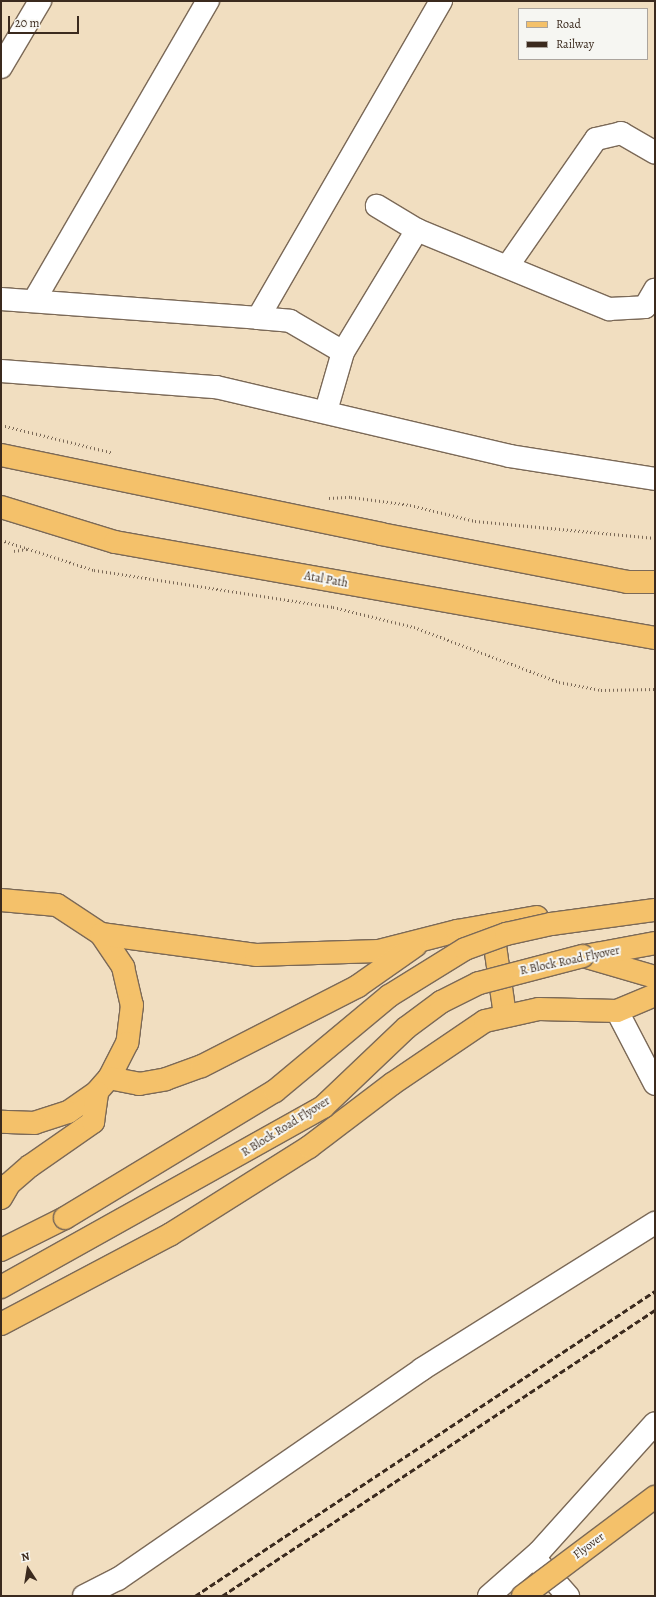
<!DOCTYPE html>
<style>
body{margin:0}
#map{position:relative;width:656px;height:1597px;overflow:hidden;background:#f1dec0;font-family:Alegreya,serif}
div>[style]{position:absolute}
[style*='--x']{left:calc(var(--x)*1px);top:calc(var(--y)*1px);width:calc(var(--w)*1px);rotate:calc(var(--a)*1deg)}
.path>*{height:2.5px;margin-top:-1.25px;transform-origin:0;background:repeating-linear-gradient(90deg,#7b6957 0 1px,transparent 0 4px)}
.roads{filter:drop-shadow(1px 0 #7b6957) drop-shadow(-1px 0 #7b6957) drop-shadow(0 1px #7b6957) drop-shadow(0 -1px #7b6957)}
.minor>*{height:22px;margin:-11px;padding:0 11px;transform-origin:11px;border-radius:11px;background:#fff}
.major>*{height:22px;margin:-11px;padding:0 11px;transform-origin:11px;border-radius:11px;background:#f4c16a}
.rail>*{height:3px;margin-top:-1.5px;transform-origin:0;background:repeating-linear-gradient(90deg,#3b2a1e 0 6px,transparent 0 9px)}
.bridges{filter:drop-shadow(1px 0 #7b6957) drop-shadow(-1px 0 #7b6957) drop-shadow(0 1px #7b6957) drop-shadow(0 -1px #7b6957)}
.major-bridge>*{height:22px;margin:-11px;padding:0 11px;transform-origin:11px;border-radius:11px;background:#f4c16a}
.highway-bridge>*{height:22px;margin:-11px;padding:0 11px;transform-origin:11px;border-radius:11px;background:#f4c16a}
span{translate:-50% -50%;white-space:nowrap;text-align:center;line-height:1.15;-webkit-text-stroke:4px #f6f6f2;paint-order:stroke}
.street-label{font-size:12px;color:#3b2a1e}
.frame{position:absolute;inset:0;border:2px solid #3b2a1e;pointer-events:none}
.legend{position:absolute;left:518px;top:8px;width:130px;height:52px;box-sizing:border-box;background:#f6f6f2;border:1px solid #aba49d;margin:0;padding:5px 7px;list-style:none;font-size:12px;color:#3b2a1e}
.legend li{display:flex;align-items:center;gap:8px;height:20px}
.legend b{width:20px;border:1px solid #aba49d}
.north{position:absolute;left:8px;top:1549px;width:40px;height:40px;-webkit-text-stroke:3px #f6f6f2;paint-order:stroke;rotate:348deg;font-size:11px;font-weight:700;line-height:16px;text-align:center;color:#3b2a1e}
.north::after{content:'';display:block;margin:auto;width:14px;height:18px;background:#3b2a1e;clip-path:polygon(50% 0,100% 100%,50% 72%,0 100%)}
.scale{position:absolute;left:8px;top:16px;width:71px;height:18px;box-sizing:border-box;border:2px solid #3b2a1e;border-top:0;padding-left:5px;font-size:12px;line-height:14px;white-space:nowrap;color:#3b2a1e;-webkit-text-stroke:3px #f6f6f2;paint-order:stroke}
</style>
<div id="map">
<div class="path">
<i style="--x:1;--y:425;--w:115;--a:14"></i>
<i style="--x:329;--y:498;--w:22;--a:-3"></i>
<i style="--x:351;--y:497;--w:60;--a:7.7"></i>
<i style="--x:410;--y:505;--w:67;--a:13.8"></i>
<i style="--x:475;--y:521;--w:181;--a:5.4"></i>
<i style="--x:1;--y:540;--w:98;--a:17.9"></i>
<i style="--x:94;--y:570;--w:242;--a:8.8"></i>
<i style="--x:333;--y:607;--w:83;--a:13.9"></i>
<i style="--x:414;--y:627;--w:155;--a:20.8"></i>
<i style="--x:559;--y:682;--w:43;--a:10.8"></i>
<i style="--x:601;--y:690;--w:54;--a:-1.1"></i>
<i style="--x:14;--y:551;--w:13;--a:-9"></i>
</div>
<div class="roads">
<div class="minor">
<i style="--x:1;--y:67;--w:77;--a:-59.4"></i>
<i style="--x:417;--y:230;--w:208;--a:22.4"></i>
<i style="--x:609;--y:309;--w:36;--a:-3"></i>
<i style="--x:645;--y:307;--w:20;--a:-60"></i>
<i style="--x:509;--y:264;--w:152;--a:-55.2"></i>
<i style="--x:596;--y:139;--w:26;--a:-13"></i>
<i style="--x:621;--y:133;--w:39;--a:30"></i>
<i style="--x:1;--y:299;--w:258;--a:4.2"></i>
<i style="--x:258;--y:318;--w:366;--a:-60"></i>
<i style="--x:35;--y:299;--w:345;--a:-59.9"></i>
<i style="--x:258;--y:318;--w:32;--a:5"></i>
<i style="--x:290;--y:321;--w:61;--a:30.3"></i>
<i style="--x:1;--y:371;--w:216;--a:4.3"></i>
<i style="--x:216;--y:387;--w:302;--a:13.2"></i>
<i style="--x:510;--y:456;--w:147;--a:9"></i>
<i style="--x:326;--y:411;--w:61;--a:-73.9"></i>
<i style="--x:343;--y:352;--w:143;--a:-58.8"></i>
<i style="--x:417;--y:230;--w:47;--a:-149"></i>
<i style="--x:617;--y:1011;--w:82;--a:62.5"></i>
<i style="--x:537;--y:1561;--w:47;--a:48.5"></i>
<i style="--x:84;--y:1596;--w:38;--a:-27"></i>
<i style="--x:118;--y:1579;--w:369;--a:-34.6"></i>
<i style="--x:422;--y:1369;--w:275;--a:-32.1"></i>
<i style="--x:489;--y:1596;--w:67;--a:-41.3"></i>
<i style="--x:539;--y:1552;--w:173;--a:-48"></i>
</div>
<div class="major">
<i style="--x:1;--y:455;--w:388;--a:11.7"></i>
<i style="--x:381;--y:534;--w:252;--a:11"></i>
<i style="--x:628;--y:582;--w:27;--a:0"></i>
<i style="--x:1;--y:507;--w:119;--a:17.1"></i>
<i style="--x:115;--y:542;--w:548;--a:10.08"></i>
<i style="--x:1;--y:900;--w:56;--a:5.1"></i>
<i style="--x:57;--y:905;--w:53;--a:33.4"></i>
<i style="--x:101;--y:934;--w:40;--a:56"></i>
<i style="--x:123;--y:967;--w:39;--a:77"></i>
<i style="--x:132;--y:1005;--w:38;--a:97"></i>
<i style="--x:127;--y:1043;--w:39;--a:117"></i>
<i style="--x:109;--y:1078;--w:18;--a:131"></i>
<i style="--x:97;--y:1092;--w:35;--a:145"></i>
<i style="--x:68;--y:1112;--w:35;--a:162"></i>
<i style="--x:35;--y:1123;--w:34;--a:-178"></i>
<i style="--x:492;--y:925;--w:91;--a:81.8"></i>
<i style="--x:101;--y:934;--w:156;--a:7.7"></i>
<i style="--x:256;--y:955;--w:123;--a:-1.9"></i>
<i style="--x:379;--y:951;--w:81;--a:-14.4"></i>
<i style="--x:457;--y:931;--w:81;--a:-9.9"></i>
<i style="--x:583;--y:956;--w:75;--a:16.3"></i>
<i style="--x:585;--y:956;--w:71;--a:-10.5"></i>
<i style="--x:109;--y:1078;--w:31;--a:11"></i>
<i style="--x:139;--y:1084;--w:27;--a:-10"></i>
<i style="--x:166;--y:1079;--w:38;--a:-20"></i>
<i style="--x:202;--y:1066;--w:175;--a:-27.1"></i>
<i style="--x:358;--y:986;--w:70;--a:-35.1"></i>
<i style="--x:1;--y:1198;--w:16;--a:-60"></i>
<i style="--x:9;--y:1184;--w:28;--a:-41"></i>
<i style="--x:30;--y:1166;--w:77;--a:-34.9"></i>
<i style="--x:93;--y:1122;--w:30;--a:-82"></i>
<i style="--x:1;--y:1250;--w:72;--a:-26.6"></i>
<i style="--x:1;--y:1324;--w:192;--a:-27.9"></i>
<i style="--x:171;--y:1234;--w:163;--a:-32.2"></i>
<i style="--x:309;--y:1147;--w:104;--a:-37.2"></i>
<i style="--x:392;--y:1084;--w:112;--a:-34.1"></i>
<i style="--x:485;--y:1021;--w:55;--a:-12.5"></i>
<i style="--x:539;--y:1009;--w:78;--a:1.5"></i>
<i style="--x:617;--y:1011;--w:41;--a:-22.8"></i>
</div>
</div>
<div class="rail">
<i style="--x:195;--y:1596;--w:552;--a:-33.55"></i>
<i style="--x:222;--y:1596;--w:519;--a:-33.45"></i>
</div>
<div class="bridges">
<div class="major-bridge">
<i style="--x:65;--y:1218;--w:245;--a:-31.2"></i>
<i style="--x:275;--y:1091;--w:148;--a:-39.8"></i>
<i style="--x:389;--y:996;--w:89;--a:-31.7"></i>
<i style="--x:465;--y:949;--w:44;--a:-20.1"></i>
<i style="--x:506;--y:934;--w:46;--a:-12.5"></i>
<i style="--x:551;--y:924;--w:105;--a:-7.7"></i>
<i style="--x:1;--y:1287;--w:369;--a:-29.2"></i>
<i style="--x:323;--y:1107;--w:115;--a:-43.6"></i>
<i style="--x:406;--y:1028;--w:44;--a:-36.6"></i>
<i style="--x:441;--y:1002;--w:42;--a:-26.6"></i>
<i style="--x:479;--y:983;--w:107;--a:-14.6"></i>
</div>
<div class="highway-bridge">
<i style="--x:523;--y:1596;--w:165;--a:-36.9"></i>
</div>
</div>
<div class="street-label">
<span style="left:326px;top:580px;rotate:10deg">Atal Path</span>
<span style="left:570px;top:961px;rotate:-12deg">R Block Road Flyover</span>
<span style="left:286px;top:1127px;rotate:-32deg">R Block Road Flyover</span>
<span style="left:589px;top:1546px;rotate:-37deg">Flyover</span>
</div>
<div class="frame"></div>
<ul class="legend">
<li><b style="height:5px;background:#f4c16a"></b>Road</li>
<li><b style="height:5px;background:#3b2a1e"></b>Railway</li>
</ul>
<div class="north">N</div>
<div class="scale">20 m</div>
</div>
